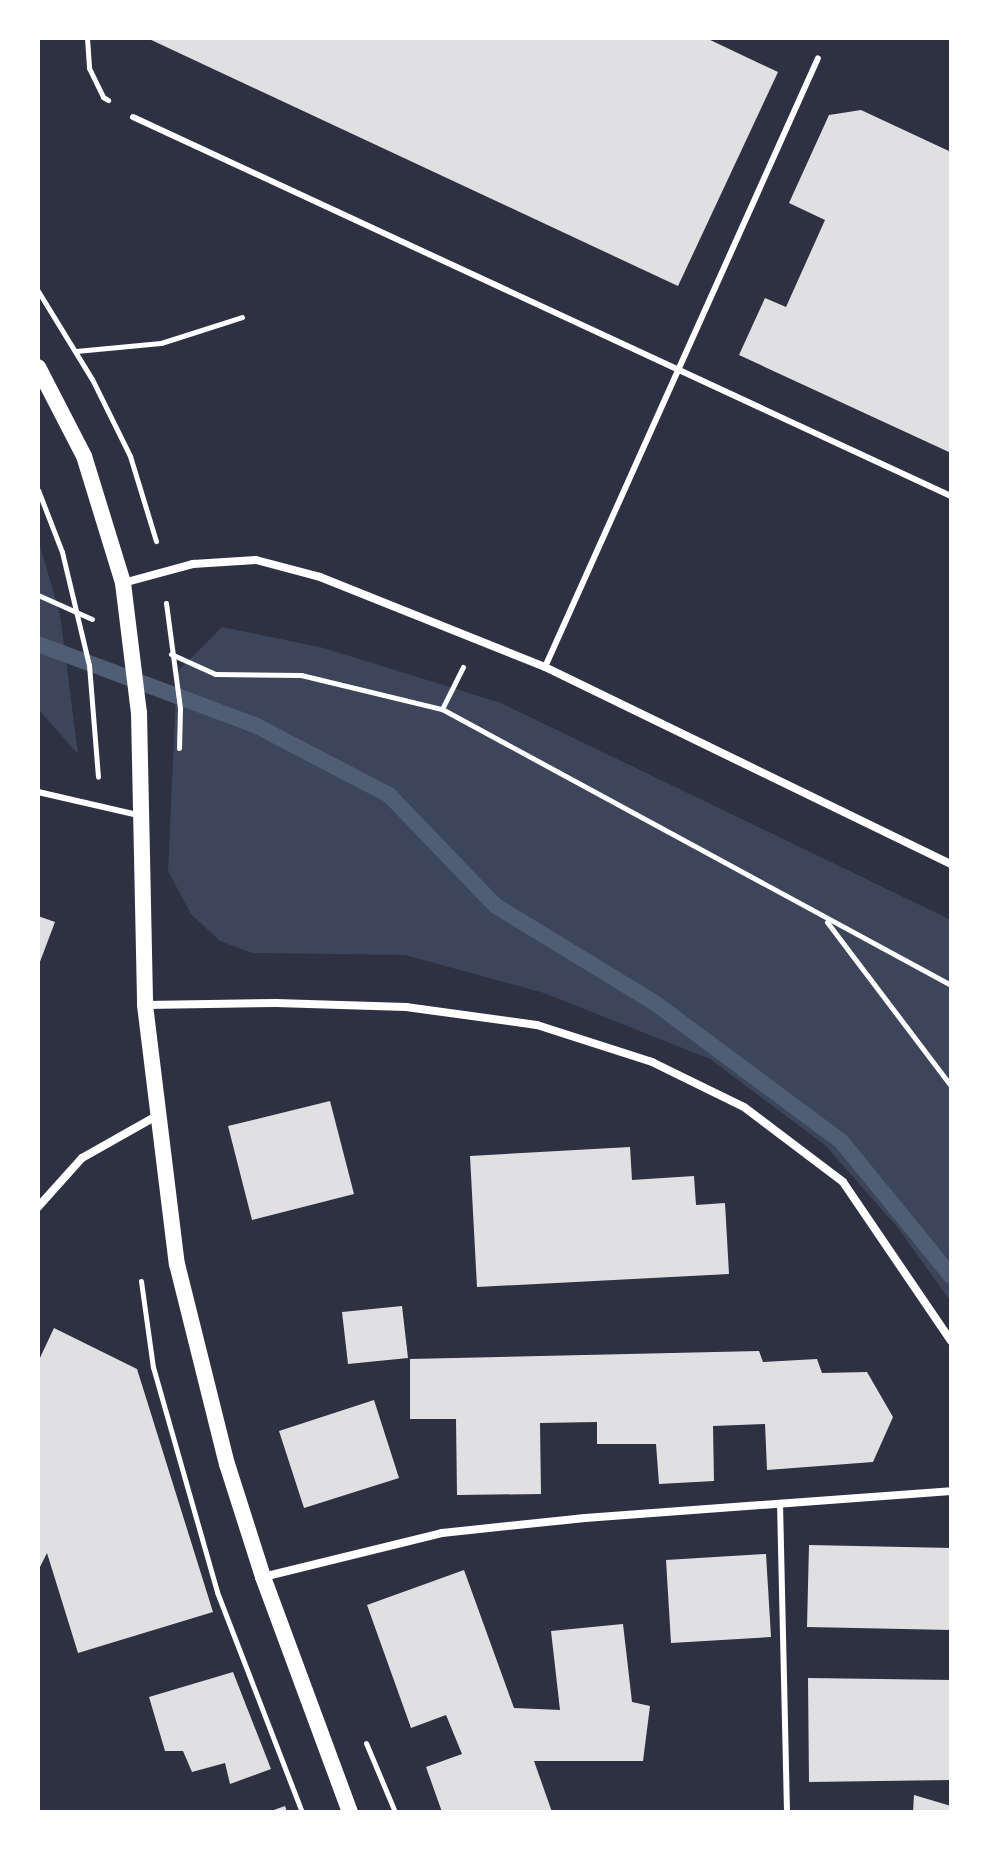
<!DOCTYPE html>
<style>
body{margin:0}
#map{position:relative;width:989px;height:1850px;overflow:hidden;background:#2d3142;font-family:"Titillium Web",sans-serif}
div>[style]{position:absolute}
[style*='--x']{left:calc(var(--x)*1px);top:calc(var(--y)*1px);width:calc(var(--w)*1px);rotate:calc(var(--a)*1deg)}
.green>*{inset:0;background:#3c4559}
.stream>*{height:16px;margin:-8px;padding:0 8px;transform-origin:8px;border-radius:8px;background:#4f5d75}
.building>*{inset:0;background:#e0e0e3}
.path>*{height:5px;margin:-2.5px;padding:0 2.5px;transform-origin:2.5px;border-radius:2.5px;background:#fff}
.service>*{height:6px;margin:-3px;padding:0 3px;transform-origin:3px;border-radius:3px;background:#fff}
.minor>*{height:8px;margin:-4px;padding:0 4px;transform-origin:4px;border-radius:4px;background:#fff}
.secondary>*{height:16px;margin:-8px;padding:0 8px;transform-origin:8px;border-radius:8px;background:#fff}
span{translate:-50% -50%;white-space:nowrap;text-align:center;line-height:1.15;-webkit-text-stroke:8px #fff;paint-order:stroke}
.frame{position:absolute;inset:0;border:40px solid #fff;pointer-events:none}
</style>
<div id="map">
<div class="green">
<i style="clip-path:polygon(38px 539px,60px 614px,78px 754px,38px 709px)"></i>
<i style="clip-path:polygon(222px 627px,324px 648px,501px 703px,951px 920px,951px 1302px,898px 1228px,825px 1145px,710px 1059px,544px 993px,405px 955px,252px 953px,220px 941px,191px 914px,168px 871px,177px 672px)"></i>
</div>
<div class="stream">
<i style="--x:38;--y:644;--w:232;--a:20.5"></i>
<i style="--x:255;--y:725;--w:151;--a:27.6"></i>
<i style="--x:389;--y:795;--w:154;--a:46.1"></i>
<i style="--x:496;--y:906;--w:186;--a:31.4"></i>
<i style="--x:655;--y:1003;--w:232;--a:36.6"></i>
<i style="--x:841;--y:1141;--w:174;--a:50.8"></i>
</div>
<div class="building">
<i style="clip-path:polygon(147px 38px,706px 38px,778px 72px,678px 286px)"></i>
<i style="clip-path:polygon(861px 110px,951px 152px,951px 453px,739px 355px,765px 298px,786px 307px,825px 220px,789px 203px,829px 115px)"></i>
<i style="clip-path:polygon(38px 916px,55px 922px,38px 967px)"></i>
<i style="clip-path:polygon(330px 1101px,354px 1194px,252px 1220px,228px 1126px)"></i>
<i style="clip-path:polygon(630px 1147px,632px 1180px,694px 1176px,696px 1205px,725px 1203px,729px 1274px,477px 1287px,470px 1156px)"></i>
<i style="clip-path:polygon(402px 1306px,408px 1358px,348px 1364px,342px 1312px)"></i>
<i style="clip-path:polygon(54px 1328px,137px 1369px,213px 1612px,78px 1653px,47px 1553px,38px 1571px,38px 1362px)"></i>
<i style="clip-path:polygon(759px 1351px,763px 1362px,817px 1359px,822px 1373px,867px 1372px,893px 1417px,873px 1462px,767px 1470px,765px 1424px,713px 1426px,714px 1481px,659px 1484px,656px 1444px,597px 1444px,597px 1422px,540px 1423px,541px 1494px,457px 1495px,456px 1419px,410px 1419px,410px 1359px)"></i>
<i style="clip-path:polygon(374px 1400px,399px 1478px,304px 1508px,279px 1431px)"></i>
<i style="clip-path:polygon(809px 1545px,951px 1548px,951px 1630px,807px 1627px)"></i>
<i style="clip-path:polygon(766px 1554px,771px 1637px,671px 1643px,666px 1560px)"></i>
<i style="clip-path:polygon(464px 1570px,514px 1708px,560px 1710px,551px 1631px,623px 1624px,632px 1702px,650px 1706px,643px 1761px,534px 1761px,552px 1812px,442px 1812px,426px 1767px,462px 1754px,446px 1715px,411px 1728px,367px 1605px)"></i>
<i style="clip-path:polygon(233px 1672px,271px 1769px,230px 1784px,225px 1763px,192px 1772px,183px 1751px,165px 1751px,149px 1697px)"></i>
<i style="clip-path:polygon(808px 1678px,951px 1680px,951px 1780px,809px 1782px)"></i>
<i style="clip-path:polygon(914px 1795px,951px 1806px,951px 1812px,913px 1812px)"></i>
<i style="clip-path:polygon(285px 1806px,287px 1812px,268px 1812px)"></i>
</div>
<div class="path">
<i style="--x:87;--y:38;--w:30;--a:86"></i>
<i style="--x:89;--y:68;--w:32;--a:64"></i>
<i style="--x:103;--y:97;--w:6;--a:31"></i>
<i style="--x:38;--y:291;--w:103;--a:58.5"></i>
<i style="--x:92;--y:379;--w:86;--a:63.7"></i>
<i style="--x:130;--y:456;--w:89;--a:73"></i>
<i style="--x:76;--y:351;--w:85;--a:-5.4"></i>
<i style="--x:161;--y:343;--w:85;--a:-17.8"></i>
<i style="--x:38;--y:490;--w:66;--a:68.8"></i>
<i style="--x:62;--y:552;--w:116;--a:76.6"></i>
<i style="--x:89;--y:665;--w:112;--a:85.4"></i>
<i style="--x:38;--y:595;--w:59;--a:24"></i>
<i style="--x:166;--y:603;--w:106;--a:82.4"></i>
<i style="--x:180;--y:708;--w:40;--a:91.4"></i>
<i style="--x:171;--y:654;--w:48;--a:24.4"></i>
<i style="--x:215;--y:674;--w:86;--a:0.7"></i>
<i style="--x:301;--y:675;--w:145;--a:13.6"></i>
<i style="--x:442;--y:709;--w:579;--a:28.47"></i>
<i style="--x:442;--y:709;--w:47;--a:-63.4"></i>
<i style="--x:827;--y:922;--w:206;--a:52.9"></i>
<i style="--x:141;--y:1281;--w:87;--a:82.1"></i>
<i style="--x:153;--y:1367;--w:234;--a:74.1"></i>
<i style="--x:217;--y:1592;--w:236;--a:68.9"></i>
<i style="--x:366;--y:1743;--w:75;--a:67.2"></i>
</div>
<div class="service">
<i style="--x:133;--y:117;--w:902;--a:24.86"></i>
<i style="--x:545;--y:667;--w:667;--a:-65.85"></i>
<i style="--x:38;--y:792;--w:103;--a:13"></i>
<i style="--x:780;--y:1503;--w:309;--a:88.7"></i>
</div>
<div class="minor">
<i style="--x:123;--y:583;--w:73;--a:-15.2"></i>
<i style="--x:193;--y:564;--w:63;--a:-3.6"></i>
<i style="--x:256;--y:560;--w:66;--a:14.9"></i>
<i style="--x:320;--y:577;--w:242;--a:21.8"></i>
<i style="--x:545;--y:667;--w:451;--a:25.9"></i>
<i style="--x:145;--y:1005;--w:131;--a:-0.9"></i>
<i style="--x:276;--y:1003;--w:130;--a:1.8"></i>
<i style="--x:406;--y:1007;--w:132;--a:7.8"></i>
<i style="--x:537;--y:1025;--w:121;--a:17.8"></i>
<i style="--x:652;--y:1062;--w:102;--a:26.1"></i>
<i style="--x:744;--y:1107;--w:124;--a:37.1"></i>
<i style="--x:843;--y:1182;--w:192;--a:55.8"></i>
<i style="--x:38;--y:1207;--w:66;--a:-48.1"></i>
<i style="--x:82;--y:1158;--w:90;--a:-29.4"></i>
<i style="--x:263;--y:1577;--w:184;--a:-13.8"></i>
<i style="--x:442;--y:1533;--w:144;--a:-6"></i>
<i style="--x:585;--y:1518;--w:367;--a:-4.2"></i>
</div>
<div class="secondary">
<i style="--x:38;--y:367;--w:100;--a:62.7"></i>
<i style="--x:84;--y:456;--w:133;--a:72.9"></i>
<i style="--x:123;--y:583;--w:131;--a:83"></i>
<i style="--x:139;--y:713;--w:292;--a:88.8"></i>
<i style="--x:145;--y:1005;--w:261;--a:83"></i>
<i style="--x:177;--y:1264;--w:206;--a:76"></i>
<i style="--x:227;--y:1464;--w:119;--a:72.3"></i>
<i style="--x:263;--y:1577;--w:251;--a:69.7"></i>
</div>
<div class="frame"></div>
</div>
